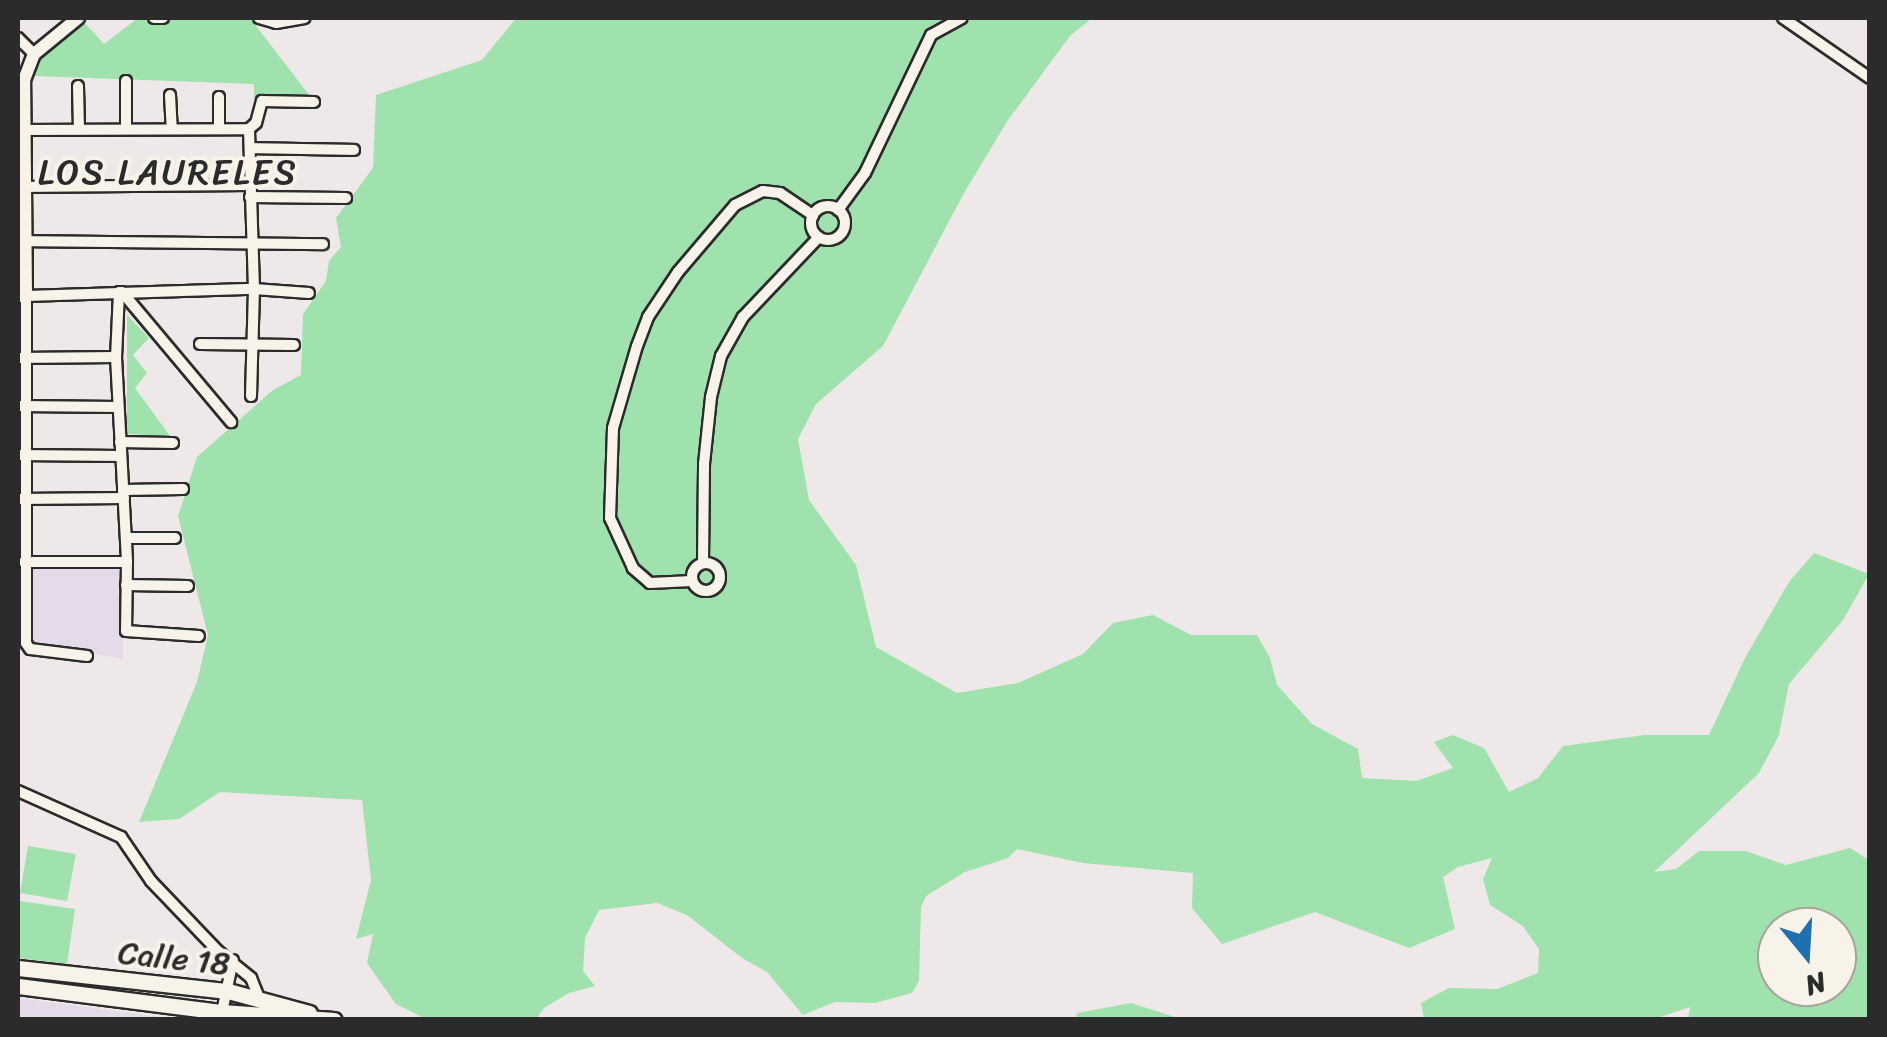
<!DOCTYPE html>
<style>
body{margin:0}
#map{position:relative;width:1887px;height:1037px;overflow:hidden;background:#eee8e9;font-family:Sriracha,sans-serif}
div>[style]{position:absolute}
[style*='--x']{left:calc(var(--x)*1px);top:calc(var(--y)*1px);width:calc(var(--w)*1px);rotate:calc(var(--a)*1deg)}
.built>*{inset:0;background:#e4daea}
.green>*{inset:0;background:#9fe2ad}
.roads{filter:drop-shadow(2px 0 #2b2b2b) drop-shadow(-2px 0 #2b2b2b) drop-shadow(0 2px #2b2b2b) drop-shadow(0 -2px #2b2b2b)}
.minor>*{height:10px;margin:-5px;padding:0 5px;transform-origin:5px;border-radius:5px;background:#f7f3e8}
.minor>.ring{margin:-5px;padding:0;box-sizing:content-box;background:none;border:10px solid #f7f3e8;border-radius:50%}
.tertiary>*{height:12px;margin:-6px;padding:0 6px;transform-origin:6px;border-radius:6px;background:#f7f3e8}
.secondary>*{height:15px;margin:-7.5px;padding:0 7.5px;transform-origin:7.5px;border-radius:7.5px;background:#f7f3e8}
span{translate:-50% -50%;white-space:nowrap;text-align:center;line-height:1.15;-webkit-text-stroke:8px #f7f3e8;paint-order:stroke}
.street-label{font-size:32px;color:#2b2b2b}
.neighbourhood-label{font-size:35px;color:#2b2b2b;letter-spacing:2.5px}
.frame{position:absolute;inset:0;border:20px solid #2b2b2b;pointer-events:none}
.north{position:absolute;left:1757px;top:907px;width:100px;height:100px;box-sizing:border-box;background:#f7f3e8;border:2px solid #a5a39c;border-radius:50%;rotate:162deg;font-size:28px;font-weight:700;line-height:40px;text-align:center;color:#2b2b2b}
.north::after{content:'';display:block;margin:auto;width:35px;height:45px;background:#1f6fb2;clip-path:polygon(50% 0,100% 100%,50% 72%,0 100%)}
</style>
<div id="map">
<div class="built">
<i style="clip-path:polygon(24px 559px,123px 559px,123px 659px,24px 642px)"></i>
<i style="clip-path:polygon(18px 998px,176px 1019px,18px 1019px)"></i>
</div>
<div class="green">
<i style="clip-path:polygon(138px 18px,150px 18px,157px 24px,166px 18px,250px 18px,313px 100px,254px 99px,254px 84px,34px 76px,33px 65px,39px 57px,82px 20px,104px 44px)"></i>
<i style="clip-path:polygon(evenodd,516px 18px,1092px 18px,1070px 36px,1008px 120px,964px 193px,883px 346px,816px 404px,798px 439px,809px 500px,856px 565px,876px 647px,957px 693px,1018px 683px,1083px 654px,1113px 623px,1153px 615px,1191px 635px,1257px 635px,1270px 658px,1277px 685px,1312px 724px,1358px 749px,1362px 778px,1416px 781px,1453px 768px,1434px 742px,1453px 735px,1484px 748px,1509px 792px,1538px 778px,1563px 746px,1645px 735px,1709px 735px,1745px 658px,1789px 582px,1814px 553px,1869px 574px,1843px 620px,1789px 684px,1779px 735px,1759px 773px,1654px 872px,1676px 869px,1699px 851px,1746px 851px,1786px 865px,1850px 848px,1869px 860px,1869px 1019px,1688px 1019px,1690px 1007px,1651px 1020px,1424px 1019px,1421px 1003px,1449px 988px,1497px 989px,1538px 973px,1539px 949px,1523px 926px,1490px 905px,1483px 879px,1492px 858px,1458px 867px,1443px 877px,1455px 929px,1409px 948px,1315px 912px,1222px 944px,1192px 908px,1193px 873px,1083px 863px,1017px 849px,1008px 858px,965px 872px,926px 896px,921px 907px,919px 981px,912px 993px,875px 1003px,835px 1002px,803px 1015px,767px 972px,742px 958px,687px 915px,657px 903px,599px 910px,585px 938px,583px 971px,595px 986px,569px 993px,544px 1008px,536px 1019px,426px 1019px,396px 1004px,367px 963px,373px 934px,356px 939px,371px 880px,362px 800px,220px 792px,179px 819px,139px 822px,197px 682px,208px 635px,178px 516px,197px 457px,273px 390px,301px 375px,303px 314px,326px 281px,329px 261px,341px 247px,336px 218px,373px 168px,376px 95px,482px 60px,516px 18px,1777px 927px,1837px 927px,1837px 987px,1777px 987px,1777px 927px)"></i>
<i style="clip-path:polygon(127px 315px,149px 338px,133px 355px,147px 373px,135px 388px,170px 436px,127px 434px)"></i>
<i style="clip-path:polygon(28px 846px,76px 854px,67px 901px,20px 893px)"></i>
<i style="clip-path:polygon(20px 901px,75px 909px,67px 964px,18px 958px)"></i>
<i style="clip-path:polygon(1131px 1003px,1181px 1019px,1076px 1019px,1077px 1013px)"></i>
</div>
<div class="roads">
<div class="minor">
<i style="--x:154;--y:18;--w:9;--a:0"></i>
<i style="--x:259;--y:18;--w:18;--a:16"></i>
<i style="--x:276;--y:23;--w:29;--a:-10"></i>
<i style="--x:1783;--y:18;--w:106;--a:34.6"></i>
<i style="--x:18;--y:38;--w:23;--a:45"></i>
<i style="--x:78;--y:86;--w:43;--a:88.7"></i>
<i style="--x:170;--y:95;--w:34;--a:87"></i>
<i style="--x:126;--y:129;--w:48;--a:-90"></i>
<i style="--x:219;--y:129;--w:32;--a:-90"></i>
<i style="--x:18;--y:130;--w:231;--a:-0.2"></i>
<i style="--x:250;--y:148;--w:104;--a:1.1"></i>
<i style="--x:18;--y:187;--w:232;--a:-0.5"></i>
<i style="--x:250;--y:197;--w:96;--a:0.6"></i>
<i class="ring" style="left:811px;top:206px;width:24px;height:24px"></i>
<i style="--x:838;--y:210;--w:46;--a:-53.9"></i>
<i style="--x:865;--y:173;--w:153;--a:-64.4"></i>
<i style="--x:931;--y:35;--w:35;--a:-29"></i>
<i style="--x:18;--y:241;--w:305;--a:0.6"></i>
<i style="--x:119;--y:292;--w:65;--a:92.6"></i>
<i style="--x:116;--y:357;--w:205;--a:86.9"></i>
<i style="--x:127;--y:562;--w:69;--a:90.8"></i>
<i style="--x:126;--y:631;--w:73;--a:3.9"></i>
<i style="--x:122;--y:292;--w:170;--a:50"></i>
<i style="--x:200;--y:344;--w:94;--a:0.6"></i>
<i style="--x:18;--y:358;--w:98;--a:-0.6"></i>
<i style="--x:251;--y:396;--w:107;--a:-88.4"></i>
<i style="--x:254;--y:289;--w:160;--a:-91.8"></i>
<i style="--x:249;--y:129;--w:9;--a:-41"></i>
<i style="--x:256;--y:123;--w:23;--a:-75"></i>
<i style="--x:262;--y:101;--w:52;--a:1.1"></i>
<i style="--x:18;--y:406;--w:100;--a:0.6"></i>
<i style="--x:120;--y:442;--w:53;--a:1.1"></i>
<i style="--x:18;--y:455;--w:103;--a:0.6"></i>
<i style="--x:123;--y:490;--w:60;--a:-1"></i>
<i style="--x:18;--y:499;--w:106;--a:-0.5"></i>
<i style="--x:126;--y:538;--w:49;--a:0"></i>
<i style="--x:24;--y:562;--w:103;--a:0"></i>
<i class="ring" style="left:692px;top:563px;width:18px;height:18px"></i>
<i style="--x:703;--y:563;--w:99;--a:-89.4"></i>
<i style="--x:704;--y:464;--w:67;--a:-84"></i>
<i style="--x:711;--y:397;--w:42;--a:-76.3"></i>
<i style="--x:721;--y:356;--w:45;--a:-60.6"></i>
<i style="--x:743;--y:317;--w:110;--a:-46.5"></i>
<i style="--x:692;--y:581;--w:42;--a:177.3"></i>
<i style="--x:650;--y:583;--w:23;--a:-139"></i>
<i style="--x:633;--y:568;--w:55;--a:-114.7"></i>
<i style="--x:610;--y:518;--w:90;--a:-88.1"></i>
<i style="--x:613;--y:428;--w:85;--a:-73.7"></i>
<i style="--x:637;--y:346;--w:31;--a:-69"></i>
<i style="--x:648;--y:317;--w:54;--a:-56.3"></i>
<i style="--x:678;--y:272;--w:88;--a:-49.6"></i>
<i style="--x:735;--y:205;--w:31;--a:-27"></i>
<i style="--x:763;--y:191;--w:17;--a:7"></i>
<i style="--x:780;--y:193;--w:40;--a:34"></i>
<i style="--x:126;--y:585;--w:62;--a:0.9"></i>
<i style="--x:87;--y:656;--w:57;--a:-173"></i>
<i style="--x:30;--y:649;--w:7;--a:-124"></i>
<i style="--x:26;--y:643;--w:347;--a:-90"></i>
<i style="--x:26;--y:296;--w:228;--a:-1.8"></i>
<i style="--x:254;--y:289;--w:55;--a:4.2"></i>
<i style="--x:18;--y:791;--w:113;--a:24.1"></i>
<i style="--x:121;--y:837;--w:53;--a:55.7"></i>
<i style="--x:151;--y:881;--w:97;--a:46.3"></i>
<i style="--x:218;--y:951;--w:43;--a:39.3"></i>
<i style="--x:251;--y:978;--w:27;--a:68"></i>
<i style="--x:222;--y:1012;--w:53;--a:-78.1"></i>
</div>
<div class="tertiary">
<i style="--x:18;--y:296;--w:8;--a:0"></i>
<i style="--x:26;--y:296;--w:216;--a:-90.5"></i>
<i style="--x:24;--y:80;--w:28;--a:-69"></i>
<i style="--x:34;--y:54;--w:57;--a:-39.3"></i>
</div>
<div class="secondary">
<i style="--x:18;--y:968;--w:211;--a:6.3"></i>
<i style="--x:228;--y:991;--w:84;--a:15.2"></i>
<i style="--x:18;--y:986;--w:206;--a:7.3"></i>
<i style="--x:222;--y:1012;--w:112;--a:4.1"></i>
</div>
</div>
<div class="street-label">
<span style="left:174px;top:959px;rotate:6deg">Calle 18</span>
</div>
<div class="neighbourhood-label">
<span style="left:168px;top:172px">LOS LAURELES</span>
</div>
<div class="frame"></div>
<div class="north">N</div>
</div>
